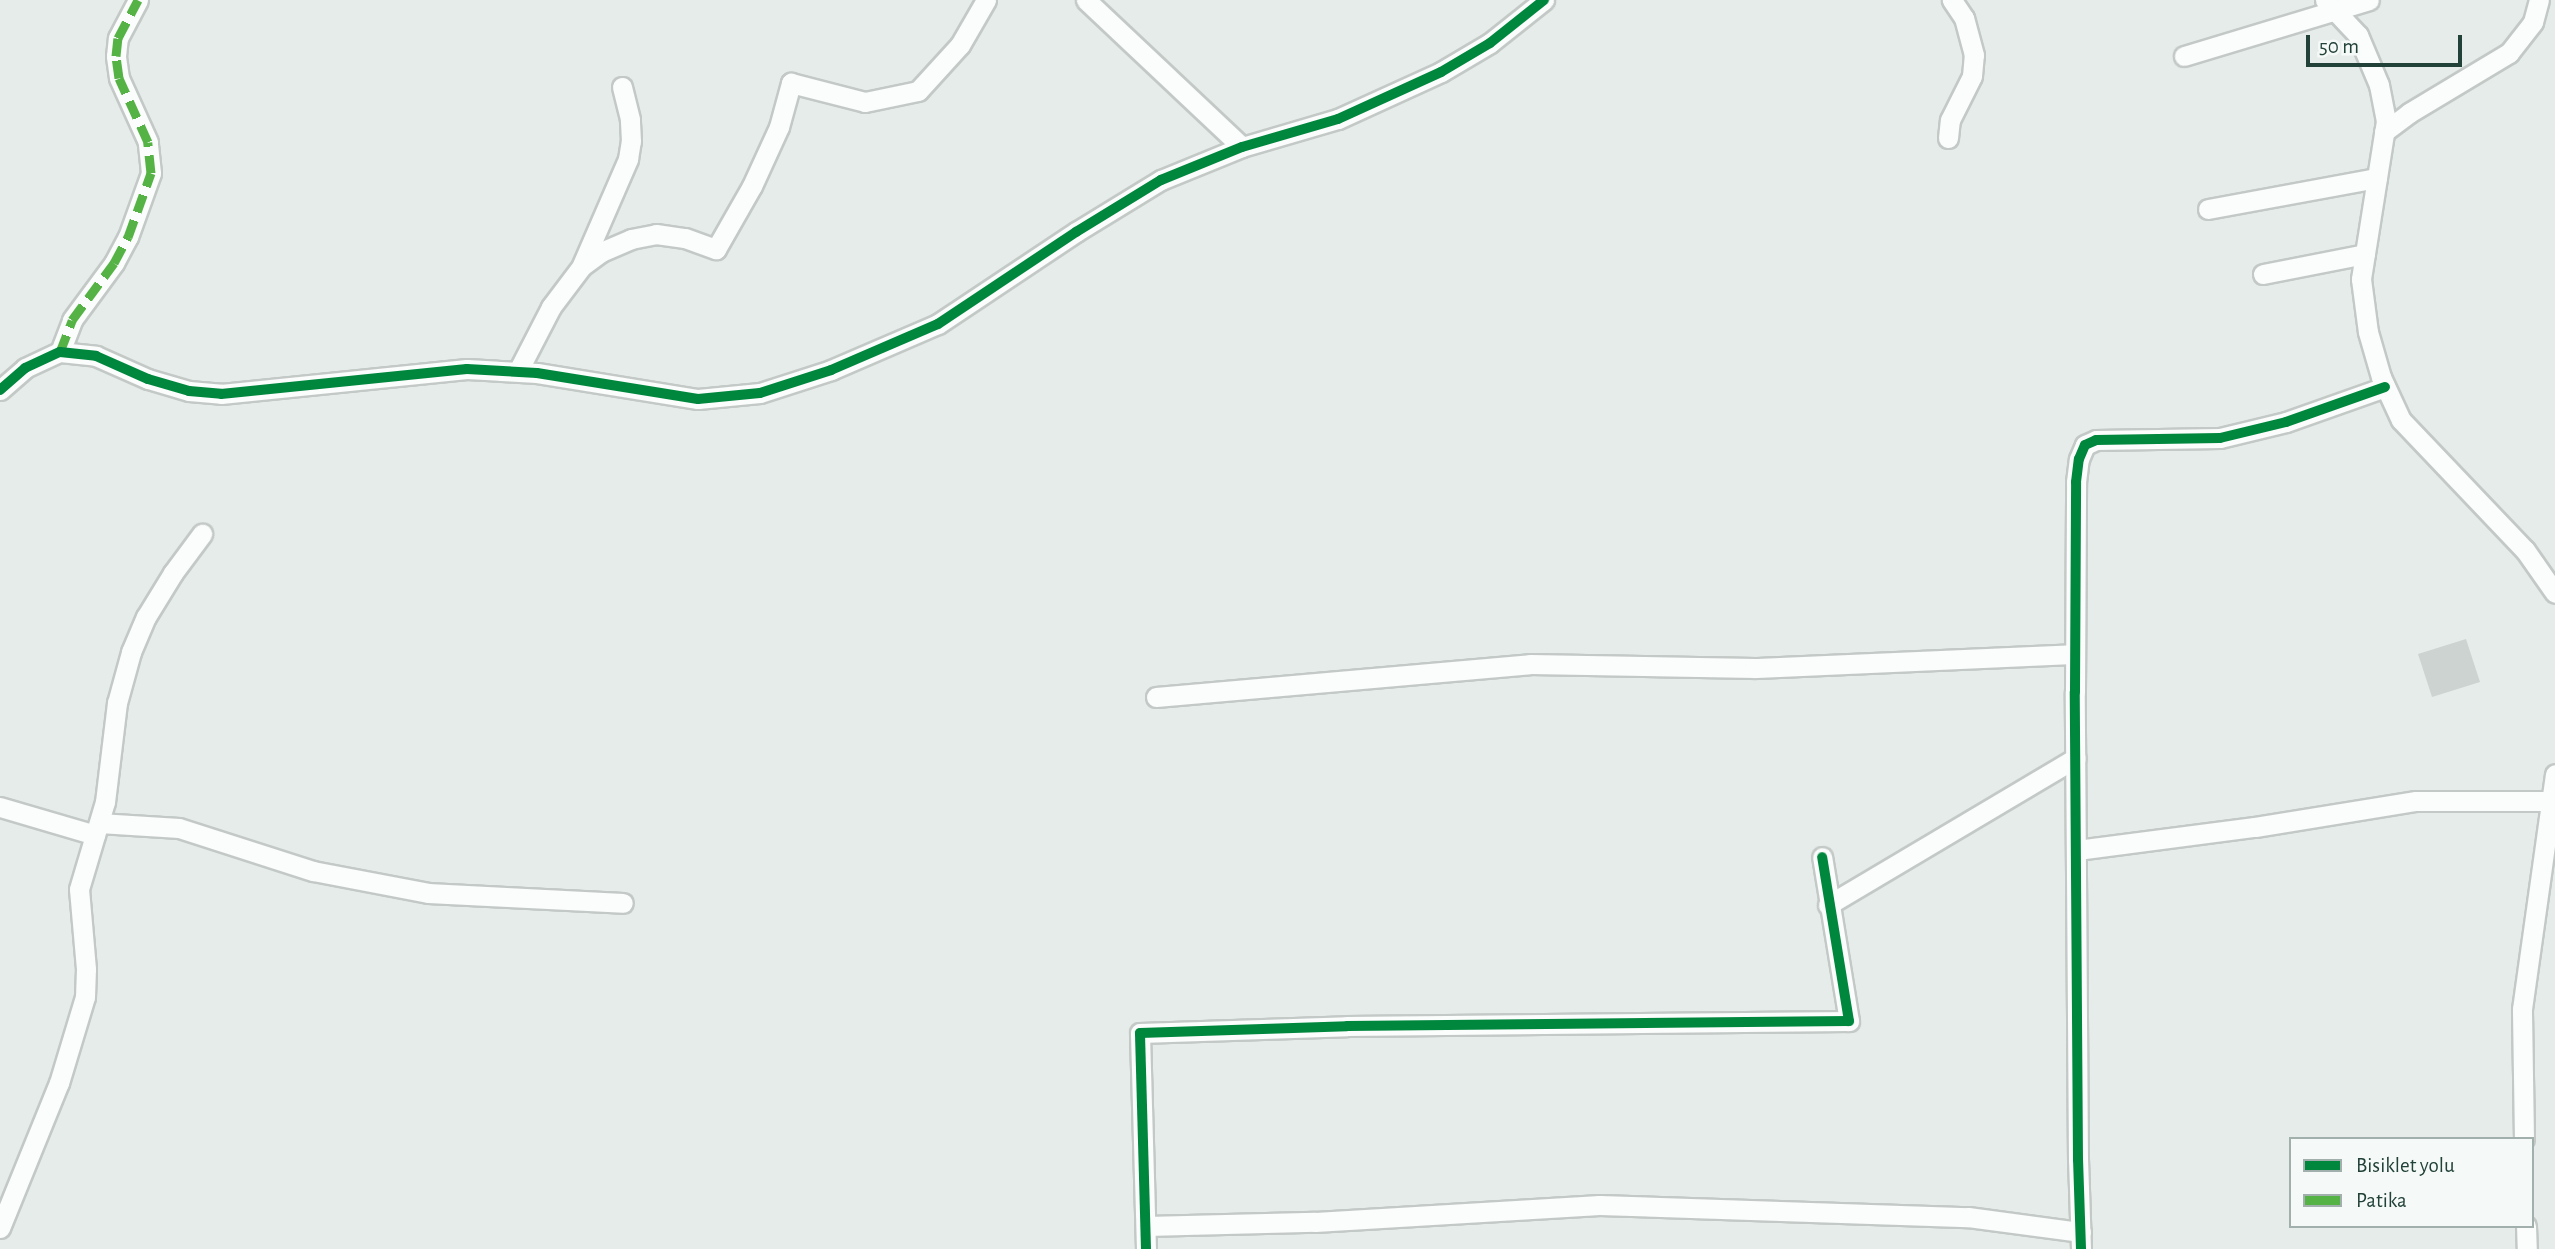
<!DOCTYPE html>
<style>
body{margin:0}
#map{position:relative;width:2555px;height:1249px;overflow:hidden;background:#e6ece9;font-family:"Alegreya Sans",sans-serif}
div>[style]{position:absolute}
[style*='--x']{left:calc(var(--x)*1px);top:calc(var(--y)*1px);width:calc(var(--w)*1px);rotate:calc(var(--a)*1deg)}
.building>*{inset:0;background:#cdd3d1}
.roads{filter:drop-shadow(2px 0 #c3c9c6) drop-shadow(-2px 0 #c3c9c6) drop-shadow(0 2px #c3c9c6) drop-shadow(0 -2px #c3c9c6)}
.minor>*{height:19px;margin:-9.5px;padding:0 9.5px;transform-origin:9.5px;border-radius:9.5px;background:#fbfcfc}
.quiet>*{height:9px;margin-top:-4.5px;transform-origin:0;background:repeating-linear-gradient(90deg,#55b346 0 18px,transparent 0 27px)}
.cycleway>*{height:10px;margin:-5px;padding:0 5px;transform-origin:5px;border-radius:5px;background:#00873e}
span{translate:-50% -50%;white-space:nowrap;text-align:center;line-height:1.15;-webkit-text-stroke:6px #f5faf8;paint-order:stroke}
.legend{position:absolute;left:2289px;top:1137px;width:245px;height:91px;box-sizing:border-box;background:#f5faf8;border:2px solid #a1b0ac;margin:0;padding:9px 12px;list-style:none;font-size:21px;color:#224139}
.legend li{display:flex;align-items:center;gap:14px;height:35px}
.legend b{width:35px;border:2px solid #a1b0ac}
.scale{position:absolute;left:2306px;top:35px;width:156px;height:32px;box-sizing:border-box;border:4px solid #224139;border-top:0;padding-left:9px;font-size:21px;line-height:24px;white-space:nowrap;color:#224139;-webkit-text-stroke:5px #f5faf8;paint-order:stroke}
</style>
<div id="map">
<div class="building">
<i style="clip-path:polygon(2466px 639px,2480px 682px,2432px 697px,2418px 654px)"></i>
</div>
<div class="roads">
<div class="minor">
<i style="--x:1086;--y:0;--w:214;--a:43.3"></i>
<i style="--x:2325;--y:0;--w:48;--a:46.7"></i>
<i style="--x:2358;--y:35;--w:54;--a:67.2"></i>
<i style="--x:2379;--y:85;--w:37;--a:79"></i>
<i style="--x:2386;--y:121;--w:160;--a:99"></i>
<i style="--x:2361;--y:279;--w:53;--a:82.5"></i>
<i style="--x:2368;--y:332;--w:47;--a:73.9"></i>
<i style="--x:2381;--y:377;--w:47;--a:65.1"></i>
<i style="--x:2401;--y:420;--w:180;--a:46.4"></i>
<i style="--x:2525;--y:550;--w:52;--a:55.1"></i>
<i style="--x:2184;--y:56;--w:193;--a:-16.8"></i>
<i style="--x:2384;--y:132;--w:31;--a:-37"></i>
<i style="--x:2409;--y:113;--w:117;--a:-31"></i>
<i style="--x:2509;--y:53;--w:39;--a:-52"></i>
<i style="--x:2533;--y:22;--w:23;--a:-75"></i>
<i style="--x:1948;--y:138;--w:18;--a:-84"></i>
<i style="--x:1950;--y:120;--w:49;--a:-63.4"></i>
<i style="--x:1972;--y:76;--w:21;--a:-85"></i>
<i style="--x:1974;--y:55;--w:38;--a:-105"></i>
<i style="--x:1964;--y:18;--w:22;--a:-124"></i>
<i style="--x:2208;--y:209;--w:172;--a:-10.4"></i>
<i style="--x:582;--y:265;--w:116;--a:-66.5"></i>
<i style="--x:628;--y:159;--w:18;--a:-81"></i>
<i style="--x:631;--y:141;--w:22;--a:-93"></i>
<i style="--x:630;--y:119;--w:33;--a:-104"></i>
<i style="--x:2263;--y:274;--w:104;--a:-11.1"></i>
<i style="--x:60;--y:352;--w:34;--a:-69"></i>
<i style="--x:72;--y:320;--w:71;--a:-53.6"></i>
<i style="--x:114;--y:263;--w:30;--a:-62"></i>
<i style="--x:128;--y:237;--w:68;--a:-70.2"></i>
<i style="--x:151;--y:173;--w:31;--a:-96"></i>
<i style="--x:148;--y:142;--w:70;--a:-114.4"></i>
<i style="--x:119;--y:78;--w:22;--a:-98"></i>
<i style="--x:116;--y:56;--w:18;--a:-84"></i>
<i style="--x:118;--y:38;--w:43;--a:-62.2"></i>
<i style="--x:518;--y:371;--w:72;--a:-62.7"></i>
<i style="--x:551;--y:307;--w:51;--a:-52.9"></i>
<i style="--x:582;--y:266;--w:24;--a:-36"></i>
<i style="--x:601;--y:252;--w:33;--a:-23"></i>
<i style="--x:631;--y:239;--w:25;--a:-11"></i>
<i style="--x:656;--y:234;--w:29;--a:8"></i>
<i style="--x:685;--y:238;--w:33;--a:20"></i>
<i style="--x:716;--y:249;--w:73;--a:-60.3"></i>
<i style="--x:752;--y:186;--w:65;--a:-65.4"></i>
<i style="--x:779;--y:127;--w:46;--a:-74.7"></i>
<i style="--x:791;--y:83;--w:76;--a:14.4"></i>
<i style="--x:865;--y:102;--w:54;--a:-11.7"></i>
<i style="--x:918;--y:91;--w:62;--a:-47.6"></i>
<i style="--x:960;--y:45;--w:52;--a:-60"></i>
<i style="--x:0;--y:390;--w:33;--a:-41"></i>
<i style="--x:25;--y:368;--w:38;--a:-25"></i>
<i style="--x:60;--y:352;--w:36;--a:6"></i>
<i style="--x:96;--y:356;--w:57;--a:23.9"></i>
<i style="--x:148;--y:379;--w:43;--a:16.3"></i>
<i style="--x:189;--y:391;--w:32;--a:5"></i>
<i style="--x:221;--y:394;--w:247;--a:-5.8"></i>
<i style="--x:467;--y:369;--w:70;--a:3.3"></i>
<i style="--x:537;--y:373;--w:163;--a:9.2"></i>
<i style="--x:698;--y:399;--w:62;--a:-5.5"></i>
<i style="--x:760;--y:393;--w:75;--a:-17.9"></i>
<i style="--x:831;--y:370;--w:116;--a:-23.3"></i>
<i style="--x:938;--y:324;--w:166;--a:-33.7"></i>
<i style="--x:1076;--y:232;--w:100;--a:-31.5"></i>
<i style="--x:1161;--y:180;--w:87;--a:-22.2"></i>
<i style="--x:1242;--y:147;--w:100;--a:-16.3"></i>
<i style="--x:1338;--y:119;--w:113;--a:-24.5"></i>
<i style="--x:1441;--y:72;--w:57;--a:-30.6"></i>
<i style="--x:1490;--y:43;--w:69;--a:-38.5"></i>
<i style="--x:1156;--y:697;--w:375;--a:-5"></i>
<i style="--x:1530;--y:664;--w:225;--a:1"></i>
<i style="--x:1755;--y:668;--w:320;--a:-2.5"></i>
<i style="--x:0;--y:807;--w:99;--a:16.4"></i>
<i style="--x:99;--y:823;--w:80;--a:3.6"></i>
<i style="--x:179;--y:828;--w:141;--a:17.8"></i>
<i style="--x:313;--y:871;--w:117;--a:10.8"></i>
<i style="--x:428;--y:893;--w:195;--a:2.9"></i>
<i style="--x:2077;--y:850;--w:179;--a:-7.4"></i>
<i style="--x:2255;--y:827;--w:163;--a:-9.2"></i>
<i style="--x:2416;--y:801;--w:135;--a:0"></i>
<i style="--x:1828;--y:905;--w:288;--a:-30.7"></i>
<i style="--x:2524;--y:1139;--w:130;--a:-90.9"></i>
<i style="--x:2522;--y:1009;--w:237;--a:-82"></i>
<i style="--x:1146;--y:1226;--w:169;--a:-1.4"></i>
<i style="--x:1315;--y:1222;--w:285;--a:-3.4"></i>
<i style="--x:1599;--y:1205;--w:369;--a:1.9"></i>
<i style="--x:1968;--y:1217;--w:114;--a:7.6"></i>
<i style="--x:2526;--y:1226;--w:23;--a:88"></i>
<i style="--x:0;--y:1228;--w:157;--a:-67.9"></i>
<i style="--x:59;--y:1083;--w:90;--a:-73.2"></i>
<i style="--x:85;--y:997;--w:28;--a:-88"></i>
<i style="--x:86;--y:969;--w:80;--a:-95"></i>
<i style="--x:79;--y:889;--w:91;--a:-73.4"></i>
<i style="--x:105;--y:802;--w:100;--a:-83.1"></i>
<i style="--x:117;--y:703;--w:53;--a:-74.6"></i>
<i style="--x:131;--y:652;--w:38;--a:-67"></i>
<i style="--x:146;--y:617;--w:52;--a:-58.5"></i>
<i style="--x:173;--y:573;--w:49;--a:-53.4"></i>
<i style="--x:1146;--y:1249;--w:216;--a:-91.6"></i>
<i style="--x:1140;--y:1033;--w:207;--a:-1.9"></i>
<i style="--x:1347;--y:1026;--w:502;--a:-0.57"></i>
<i style="--x:1849;--y:1021;--w:166;--a:-99.3"></i>
<i style="--x:2081;--y:1249;--w:89;--a:-91.9"></i>
<i style="--x:2078;--y:1160;--w:468;--a:-90.4"></i>
<i style="--x:2075;--y:692;--w:210;--a:-89.7"></i>
<i style="--x:2076;--y:482;--w:23;--a:-83"></i>
<i style="--x:2079;--y:459;--w:15;--a:-67"></i>
<i style="--x:2085;--y:445;--w:12;--a:-24"></i>
<i style="--x:2096;--y:440;--w:124;--a:-0.9"></i>
<i style="--x:2220;--y:438;--w:68;--a:-13.6"></i>
<i style="--x:2286;--y:422;--w:105;--a:-19.5"></i>
</div>
</div>
<div class="quiet">
<i style="--x:60;--y:352;--w:34;--a:-69"></i>
<i style="--x:72;--y:320;--w:71;--a:-53.6"></i>
<i style="--x:114;--y:263;--w:30;--a:-62"></i>
<i style="--x:128;--y:237;--w:68;--a:-70.2"></i>
<i style="--x:151;--y:173;--w:31;--a:-96"></i>
<i style="--x:148;--y:142;--w:70;--a:-114.4"></i>
<i style="--x:119;--y:78;--w:22;--a:-98"></i>
<i style="--x:116;--y:56;--w:18;--a:-84"></i>
<i style="--x:118;--y:38;--w:43;--a:-62.2"></i>
</div>
<div class="cycleway">
<i style="--x:0;--y:390;--w:33;--a:-41"></i>
<i style="--x:25;--y:368;--w:38;--a:-25"></i>
<i style="--x:60;--y:352;--w:36;--a:6"></i>
<i style="--x:96;--y:356;--w:57;--a:23.9"></i>
<i style="--x:148;--y:379;--w:43;--a:16.3"></i>
<i style="--x:189;--y:391;--w:32;--a:5"></i>
<i style="--x:221;--y:394;--w:247;--a:-5.8"></i>
<i style="--x:467;--y:369;--w:70;--a:3.3"></i>
<i style="--x:537;--y:373;--w:163;--a:9.2"></i>
<i style="--x:698;--y:399;--w:62;--a:-5.5"></i>
<i style="--x:760;--y:393;--w:75;--a:-17.9"></i>
<i style="--x:831;--y:370;--w:116;--a:-23.3"></i>
<i style="--x:938;--y:324;--w:166;--a:-33.7"></i>
<i style="--x:1076;--y:232;--w:100;--a:-31.5"></i>
<i style="--x:1161;--y:180;--w:87;--a:-22.2"></i>
<i style="--x:1242;--y:147;--w:100;--a:-16.3"></i>
<i style="--x:1338;--y:119;--w:113;--a:-24.5"></i>
<i style="--x:1441;--y:72;--w:57;--a:-30.6"></i>
<i style="--x:1490;--y:43;--w:69;--a:-38.5"></i>
<i style="--x:1146;--y:1249;--w:216;--a:-91.6"></i>
<i style="--x:1140;--y:1033;--w:207;--a:-1.9"></i>
<i style="--x:1347;--y:1026;--w:502;--a:-0.57"></i>
<i style="--x:1849;--y:1021;--w:166;--a:-99.3"></i>
<i style="--x:2081;--y:1249;--w:89;--a:-91.9"></i>
<i style="--x:2078;--y:1160;--w:468;--a:-90.4"></i>
<i style="--x:2075;--y:692;--w:210;--a:-89.7"></i>
<i style="--x:2076;--y:482;--w:23;--a:-83"></i>
<i style="--x:2079;--y:459;--w:15;--a:-67"></i>
<i style="--x:2085;--y:445;--w:12;--a:-24"></i>
<i style="--x:2096;--y:440;--w:124;--a:-0.9"></i>
<i style="--x:2220;--y:438;--w:68;--a:-13.6"></i>
<i style="--x:2286;--y:422;--w:105;--a:-19.5"></i>
</div>
<ul class="legend">
<li><b style="height:9px;background:#00873e"></b>Bisiklet yolu</li>
<li><b style="height:9px;background:#55b346"></b>Patika</li>
</ul>
<div class="scale">50 m</div>
</div>
